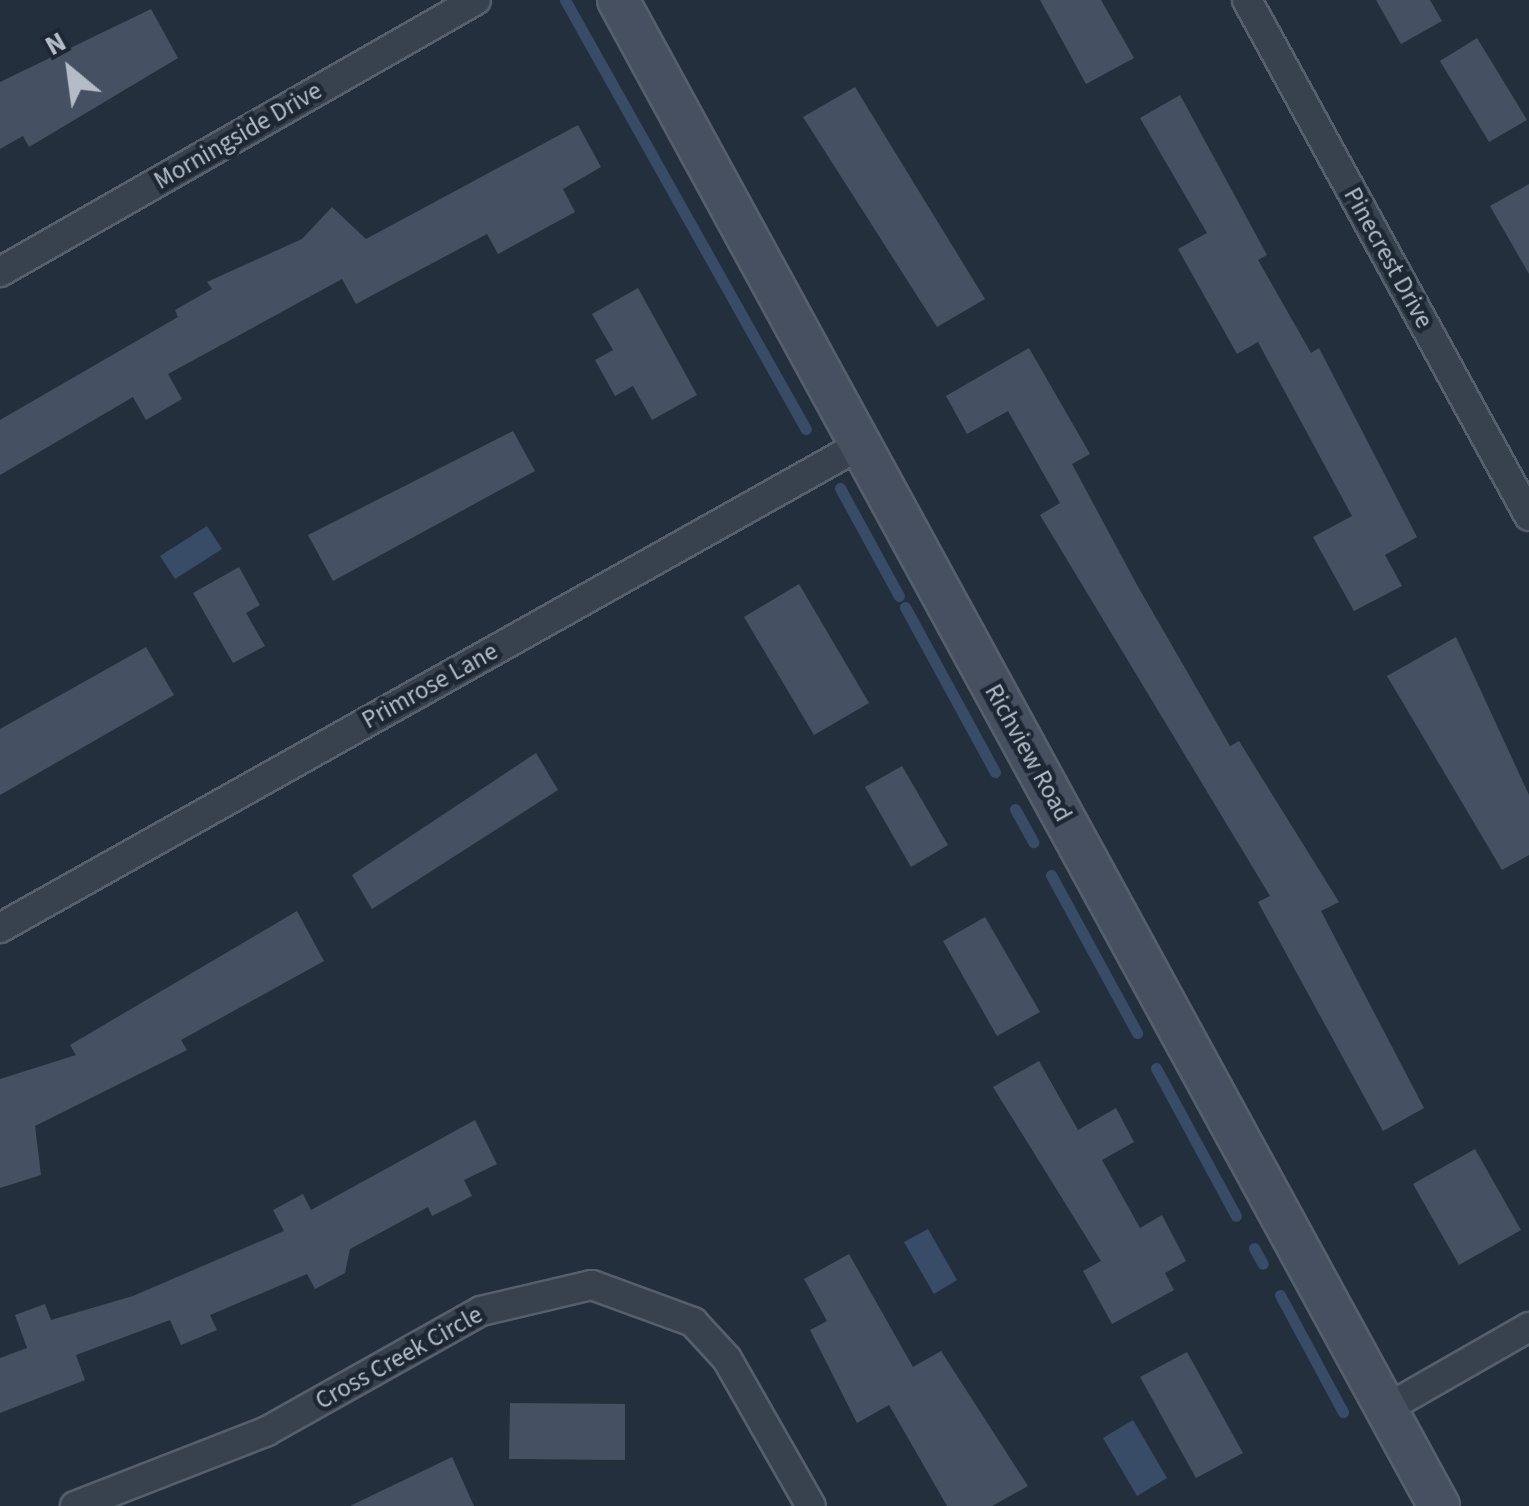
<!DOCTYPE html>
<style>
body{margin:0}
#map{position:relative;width:1529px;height:1506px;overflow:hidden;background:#242f3e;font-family:"Source Sans 3",sans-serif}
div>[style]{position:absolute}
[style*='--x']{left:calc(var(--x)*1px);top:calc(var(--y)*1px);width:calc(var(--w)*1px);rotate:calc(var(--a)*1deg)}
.water>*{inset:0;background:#394c67}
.stream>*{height:11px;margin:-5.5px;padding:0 5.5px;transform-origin:5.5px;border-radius:5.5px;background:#394c67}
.building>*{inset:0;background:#455162}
.roads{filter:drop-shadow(2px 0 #565f6c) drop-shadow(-2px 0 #565f6c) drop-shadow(0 2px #565f6c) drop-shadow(0 -2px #565f6c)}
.street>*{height:28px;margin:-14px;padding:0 14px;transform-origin:14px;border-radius:14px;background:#38414e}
.secondary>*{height:40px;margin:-20px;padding:0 20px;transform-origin:20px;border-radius:20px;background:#465061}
span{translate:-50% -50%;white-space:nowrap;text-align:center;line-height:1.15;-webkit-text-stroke:9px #1d2633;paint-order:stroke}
.street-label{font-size:25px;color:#b4bcc9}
.north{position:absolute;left:20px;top:20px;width:100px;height:100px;-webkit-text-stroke:8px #1d2633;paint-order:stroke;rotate:331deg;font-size:28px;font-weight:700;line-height:40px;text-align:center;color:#b4bcc9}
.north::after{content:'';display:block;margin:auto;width:35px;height:45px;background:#b4bcc9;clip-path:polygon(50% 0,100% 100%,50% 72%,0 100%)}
</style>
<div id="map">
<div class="water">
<i style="clip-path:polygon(207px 526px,222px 549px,175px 579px,160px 556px)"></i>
<i style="clip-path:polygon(928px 1229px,957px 1280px,934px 1294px,904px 1242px)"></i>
<i style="clip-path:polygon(1133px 1420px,1167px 1478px,1137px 1496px,1103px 1438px)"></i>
</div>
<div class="stream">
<i style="--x:565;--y:0;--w:492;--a:60.7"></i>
<i style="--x:840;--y:488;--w:123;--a:61.4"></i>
<i style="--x:905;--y:607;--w:188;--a:61.4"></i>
<i style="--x:1015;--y:809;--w:38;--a:61"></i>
<i style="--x:1051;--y:875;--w:180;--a:61.4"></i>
<i style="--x:1156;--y:1068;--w:168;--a:61.6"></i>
<i style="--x:1254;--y:1248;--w:18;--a:61"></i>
<i style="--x:1280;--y:1295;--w:133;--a:61.7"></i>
</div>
<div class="building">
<i style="clip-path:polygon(1040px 0,1101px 0,1134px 58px,1086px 84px)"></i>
<i style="clip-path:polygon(1376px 0,1430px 0,1442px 21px,1401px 44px)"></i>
<i style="clip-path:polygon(151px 9px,178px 58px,29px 147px,23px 136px,0 149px,0 82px)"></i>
<i style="clip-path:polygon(1477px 38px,1527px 120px,1489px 142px,1440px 61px)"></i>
<i style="clip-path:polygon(855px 87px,985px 299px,937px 327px,803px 117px)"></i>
<i style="clip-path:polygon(1180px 95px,1267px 255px,1258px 260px,1311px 353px,1319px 348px,1417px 537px,1385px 555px,1402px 586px,1354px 611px,1313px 537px,1352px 516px,1258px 342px,1237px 354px,1178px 249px,1207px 233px,1140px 118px)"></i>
<i style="clip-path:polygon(578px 125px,601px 167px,563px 189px,575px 212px,498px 254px,487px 234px,356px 304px,342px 279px,168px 374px,182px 399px,146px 420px,133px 397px,0 475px,0 420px,178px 317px,175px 310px,212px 289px,207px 282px,302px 239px,332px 207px,366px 239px)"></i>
<i style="clip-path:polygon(1529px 184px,1529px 274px,1490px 206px)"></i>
<i style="clip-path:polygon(638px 288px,697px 395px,652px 420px,633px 386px,615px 396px,595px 360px,613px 350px,592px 314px)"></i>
<i style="clip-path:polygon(1029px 348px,1090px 454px,1072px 464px,1137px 585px,1230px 746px,1239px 741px,1339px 902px,1321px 911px,1424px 1108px,1383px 1131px,1258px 902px,1270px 896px,1040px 515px,1060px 503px,1008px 411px,967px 434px,946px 396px)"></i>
<i style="clip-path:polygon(513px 431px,535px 471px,333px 581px,308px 535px)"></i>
<i style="clip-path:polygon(239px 567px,260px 605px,246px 613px,265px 646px,233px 663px,193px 593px)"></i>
<i style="clip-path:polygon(799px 584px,869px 703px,814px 735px,744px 617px)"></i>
<i style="clip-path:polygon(1456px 637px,1529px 795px,1529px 855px,1502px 870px,1387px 676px)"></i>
<i style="clip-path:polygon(146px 647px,174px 695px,0 795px,0 729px)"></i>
<i style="clip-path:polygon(536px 753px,558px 790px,372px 909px,352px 875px)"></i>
<i style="clip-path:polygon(902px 766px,948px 845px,911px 867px,865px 787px)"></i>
<i style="clip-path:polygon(297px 911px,324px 961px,181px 1040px,187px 1050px,35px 1126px,41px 1175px,0 1188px,0 1079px,76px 1055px,70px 1045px)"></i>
<i style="clip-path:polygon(985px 917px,1040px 1012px,997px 1036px,943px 941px)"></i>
<i style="clip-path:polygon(1039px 1061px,1078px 1130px,1116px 1108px,1134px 1142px,1102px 1160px,1140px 1228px,1162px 1215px,1186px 1261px,1165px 1273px,1174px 1290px,1112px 1324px,1083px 1271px,1101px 1261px,993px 1087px)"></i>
<i style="clip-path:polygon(475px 1120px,497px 1164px,464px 1180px,472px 1196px,432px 1216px,428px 1207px,350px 1249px,345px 1273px,315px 1289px,307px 1274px,210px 1315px,217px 1330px,181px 1345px,170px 1320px,76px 1355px,85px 1380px,0 1413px,0 1358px,27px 1348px,15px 1315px,45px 1304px,51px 1320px,133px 1296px,284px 1231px,273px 1210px,303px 1194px,311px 1210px)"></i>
<i style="clip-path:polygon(1475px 1149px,1521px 1230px,1459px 1265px,1413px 1184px)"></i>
<i style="clip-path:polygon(849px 1254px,913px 1367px,941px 1351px,1028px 1486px,992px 1506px,947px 1506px,889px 1405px,857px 1423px,810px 1330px,827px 1321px,804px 1279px)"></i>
<i style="clip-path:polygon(1187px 1352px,1243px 1453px,1196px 1478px,1140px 1377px)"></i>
<i style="clip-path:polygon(510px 1403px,625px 1404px,625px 1460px,509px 1459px)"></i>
<i style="clip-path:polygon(452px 1457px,474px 1506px,350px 1506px)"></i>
</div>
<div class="roads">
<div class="street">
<i style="--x:1247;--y:0;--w:588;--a:61.34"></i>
<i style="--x:0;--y:272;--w:548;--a:-29.74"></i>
<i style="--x:0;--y:928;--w:986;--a:-29.32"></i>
<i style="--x:1386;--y:1409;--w:165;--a:-29.8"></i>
<i style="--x:75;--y:1506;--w:206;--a:-21.3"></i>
<i style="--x:267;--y:1431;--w:245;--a:-29.3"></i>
<i style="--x:481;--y:1311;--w:114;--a:-13.2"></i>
<i style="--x:592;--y:1285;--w:108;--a:20.1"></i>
<i style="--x:693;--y:1322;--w:50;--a:47.4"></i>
<i style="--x:727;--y:1359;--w:169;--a:60.3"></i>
</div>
<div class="secondary">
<i style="--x:618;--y:0;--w:1715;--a:61.4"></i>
</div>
</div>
<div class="street-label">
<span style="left:238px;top:136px;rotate:-30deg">Morningside Drive</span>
<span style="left:1388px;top:258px;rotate:61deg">Pinecrest Drive</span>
<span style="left:430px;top:686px;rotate:-29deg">Primrose Lane</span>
<span style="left:1028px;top:753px;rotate:61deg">Richview Road</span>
<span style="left:399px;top:1358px;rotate:-29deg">Cross Creek Circle</span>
</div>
<div class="north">N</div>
</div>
